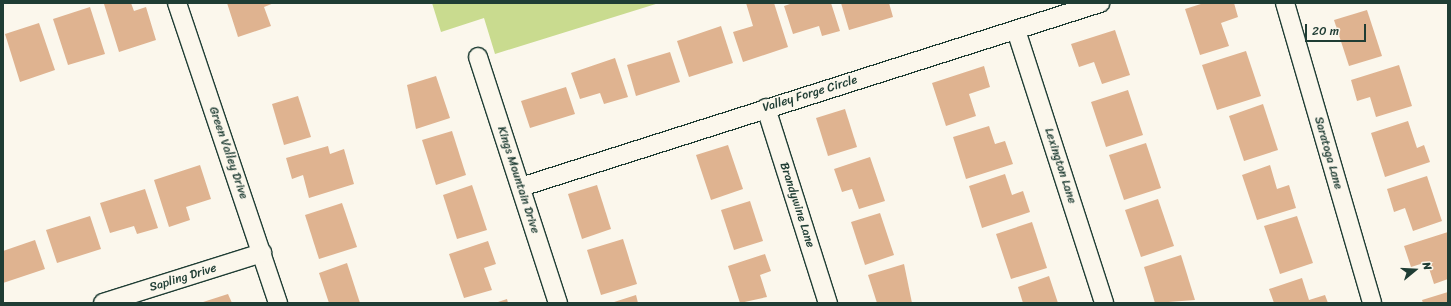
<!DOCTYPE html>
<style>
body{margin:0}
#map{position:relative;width:1451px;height:306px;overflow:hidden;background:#fbf7ec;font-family:Sriracha,sans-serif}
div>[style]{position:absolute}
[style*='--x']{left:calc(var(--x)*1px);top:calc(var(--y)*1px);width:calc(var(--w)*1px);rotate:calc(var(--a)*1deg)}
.green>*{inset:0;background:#c9db8f}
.building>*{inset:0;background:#dfb390}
.roads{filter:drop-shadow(1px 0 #1f3d34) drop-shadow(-1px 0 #1f3d34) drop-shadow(0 1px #1f3d34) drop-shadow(0 -1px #1f3d34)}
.street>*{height:18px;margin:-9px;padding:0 9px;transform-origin:9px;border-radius:9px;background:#fbf7ec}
span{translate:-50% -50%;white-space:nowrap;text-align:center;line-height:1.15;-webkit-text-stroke:3px #fbf7ec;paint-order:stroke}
.street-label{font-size:12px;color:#1f3d34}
.frame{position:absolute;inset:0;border:4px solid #1f3d34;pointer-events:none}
.north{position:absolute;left:1395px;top:250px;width:40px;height:40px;-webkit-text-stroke:3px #fbf7ec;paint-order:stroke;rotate:72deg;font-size:11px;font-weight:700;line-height:16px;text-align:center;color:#1f3d34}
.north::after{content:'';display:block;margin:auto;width:14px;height:18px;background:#1f3d34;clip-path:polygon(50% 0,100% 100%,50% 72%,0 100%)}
.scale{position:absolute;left:1305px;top:24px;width:61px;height:18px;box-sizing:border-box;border:2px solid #1f3d34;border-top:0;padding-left:5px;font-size:12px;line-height:14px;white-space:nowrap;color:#1f3d34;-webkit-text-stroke:3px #fbf7ec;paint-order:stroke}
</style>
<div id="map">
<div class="green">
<i style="clip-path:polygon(432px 3px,659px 3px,495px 54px,484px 18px,441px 32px)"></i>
</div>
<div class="building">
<i style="clip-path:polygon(108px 3px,131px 3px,134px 11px,146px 7px,156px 40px,119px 52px,104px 4px)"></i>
<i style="clip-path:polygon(227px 3px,274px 3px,264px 7px,271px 26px,238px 37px)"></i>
<i style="clip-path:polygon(746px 3px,774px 3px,788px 47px,743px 62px,733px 32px,753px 26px)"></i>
<i style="clip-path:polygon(793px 3px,831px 3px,840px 31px,822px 36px,819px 26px,793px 34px,784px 6px)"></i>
<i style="clip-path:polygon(841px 3px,889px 3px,893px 17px,849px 30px)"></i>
<i style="clip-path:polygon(1204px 3px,1234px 3px,1238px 17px,1221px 23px,1229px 46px,1200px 55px,1185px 9px)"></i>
<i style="clip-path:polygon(90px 7px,105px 54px,68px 65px,53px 19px)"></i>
<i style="clip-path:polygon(1367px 10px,1382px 56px,1349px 66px,1334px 20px)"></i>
<i style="clip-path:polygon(39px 23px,55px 70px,20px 82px,5px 34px)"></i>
<i style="clip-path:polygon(721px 26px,733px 63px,689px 77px,677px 41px)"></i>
<i style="clip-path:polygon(1115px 30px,1130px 75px,1102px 84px,1094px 62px,1079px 67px,1071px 44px)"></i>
<i style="clip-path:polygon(1246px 51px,1261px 96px,1217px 110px,1202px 65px)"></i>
<i style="clip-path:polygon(670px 52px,680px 82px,636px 96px,627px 65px)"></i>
<i style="clip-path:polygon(615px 58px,628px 97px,604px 104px,600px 93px,580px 99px,571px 73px)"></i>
<i style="clip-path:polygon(1399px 65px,1412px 106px,1376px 117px,1370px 97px,1357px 101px,1351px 80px)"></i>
<i style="clip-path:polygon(984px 66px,990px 87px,969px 94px,976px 116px,946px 126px,932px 83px)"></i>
<i style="clip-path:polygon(436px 76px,450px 118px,416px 129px,407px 85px)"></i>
<i style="clip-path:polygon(566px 87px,575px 114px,530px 128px,521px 101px)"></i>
<i style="clip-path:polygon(1128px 90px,1143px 135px,1106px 147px,1091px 102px)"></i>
<i style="clip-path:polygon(298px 96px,311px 137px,284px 145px,272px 104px)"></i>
<i style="clip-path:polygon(1263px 104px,1278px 150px,1244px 161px,1229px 116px)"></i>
<i style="clip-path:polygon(845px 109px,857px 147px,828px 156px,816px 118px)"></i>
<i style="clip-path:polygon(1408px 121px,1417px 148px,1424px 145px,1430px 162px,1385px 177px,1371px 133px)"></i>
<i style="clip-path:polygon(989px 126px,995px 144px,1005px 141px,1013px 164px,966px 179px,953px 137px)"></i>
<i style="clip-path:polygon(452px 131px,466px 175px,436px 185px,422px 140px)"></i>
<i style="clip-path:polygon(1146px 143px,1161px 188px,1124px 200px,1109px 155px)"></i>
<i style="clip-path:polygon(728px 145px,743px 189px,711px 200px,696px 155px)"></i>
<i style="clip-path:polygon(328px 146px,330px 154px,344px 149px,354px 184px,309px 198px,303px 175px,292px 179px,286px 158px)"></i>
<i style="clip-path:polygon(870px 157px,885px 201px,859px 209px,852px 189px,842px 192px,834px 169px)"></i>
<i style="clip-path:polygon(200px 165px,211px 199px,186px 207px,190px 220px,169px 227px,154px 180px)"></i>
<i style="clip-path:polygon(1270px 165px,1277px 189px,1289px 185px,1296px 208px,1257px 220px,1242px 175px)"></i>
<i style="clip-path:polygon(1005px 174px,1012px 195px,1023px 191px,1030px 212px,982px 228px,969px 186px)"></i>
<i style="clip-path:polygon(1427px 176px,1442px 221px,1413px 231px,1405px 208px,1394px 212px,1387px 189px)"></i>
<i style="clip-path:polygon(472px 185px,487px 230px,457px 239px,443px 195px)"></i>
<i style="clip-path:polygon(597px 185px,611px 229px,582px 239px,568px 194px)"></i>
<i style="clip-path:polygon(145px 189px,158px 228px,137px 234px,134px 226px,110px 233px,100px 203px)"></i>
<i style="clip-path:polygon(1158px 199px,1174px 246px,1141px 257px,1125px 210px)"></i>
<i style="clip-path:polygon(750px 201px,763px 241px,734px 250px,721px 210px)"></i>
<i style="clip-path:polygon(342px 203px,357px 247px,319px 259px,305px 215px)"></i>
<i style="clip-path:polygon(880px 213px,894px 255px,865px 265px,851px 222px)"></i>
<i style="clip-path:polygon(90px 216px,101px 249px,57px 263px,46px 230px)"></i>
<i style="clip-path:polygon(1297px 216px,1313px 263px,1280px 274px,1264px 226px)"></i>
<i style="clip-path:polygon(1032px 222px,1047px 268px,1011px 279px,996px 234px)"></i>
<i style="clip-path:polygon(1448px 232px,1448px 279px,1434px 284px,1427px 262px,1411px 267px,1404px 246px)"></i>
<i style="clip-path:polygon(623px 239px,637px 284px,601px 295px,587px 250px)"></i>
<i style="clip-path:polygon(35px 240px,45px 269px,3px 283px,3px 251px)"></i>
<i style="clip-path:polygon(488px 241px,496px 264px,484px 268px,492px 290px,464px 298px,449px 254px)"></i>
<i style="clip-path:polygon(765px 254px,771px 271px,760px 275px,767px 297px,740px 303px,728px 266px)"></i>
<i style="clip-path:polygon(1181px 255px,1195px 300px,1155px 303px,1144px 267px)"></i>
<i style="clip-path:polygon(347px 263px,360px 303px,329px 303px,319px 273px)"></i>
<i style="clip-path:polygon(904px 264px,912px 303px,877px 303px,868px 275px)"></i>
<i style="clip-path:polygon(1049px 276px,1058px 303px,1023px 303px,1018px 287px)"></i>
<i style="clip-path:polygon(1302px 278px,1309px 300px,1325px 295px,1328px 303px,1274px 303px,1269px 289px)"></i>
<i style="clip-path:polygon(1448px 292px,1448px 303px,1423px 303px,1422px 300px)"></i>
<i style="clip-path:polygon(228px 294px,232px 303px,200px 303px)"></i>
<i style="clip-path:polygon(636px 295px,638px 303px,611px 303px)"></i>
<i style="clip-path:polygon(507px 299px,508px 303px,495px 303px)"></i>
</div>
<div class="roads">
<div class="street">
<i style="--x:177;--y:3;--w:317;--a:71.4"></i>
<i style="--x:1285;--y:3;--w:312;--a:73.8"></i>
<i style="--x:1016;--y:30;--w:287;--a:72.1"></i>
<i style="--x:478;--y:57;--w:259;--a:72"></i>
<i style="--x:766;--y:108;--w:205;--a:72.4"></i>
<i style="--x:521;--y:187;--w:608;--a:-17.63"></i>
<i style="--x:103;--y:303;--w:167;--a:-17.5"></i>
</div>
</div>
<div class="street-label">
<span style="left:810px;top:94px;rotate:-17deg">Valley Forge Circle</span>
<span style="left:228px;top:153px;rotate:71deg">Green Valley Drive</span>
<span style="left:1328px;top:153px;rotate:74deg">Saratoga Lane</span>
<span style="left:1060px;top:166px;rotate:72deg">Lexington Lane</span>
<span style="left:518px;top:180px;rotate:72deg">Kings Mountain Drive</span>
<span style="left:797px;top:205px;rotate:72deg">Brandywine Lane</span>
<span style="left:183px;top:278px;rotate:-17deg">Sapling Drive</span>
</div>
<div class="frame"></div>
<div class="north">N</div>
<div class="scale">20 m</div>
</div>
